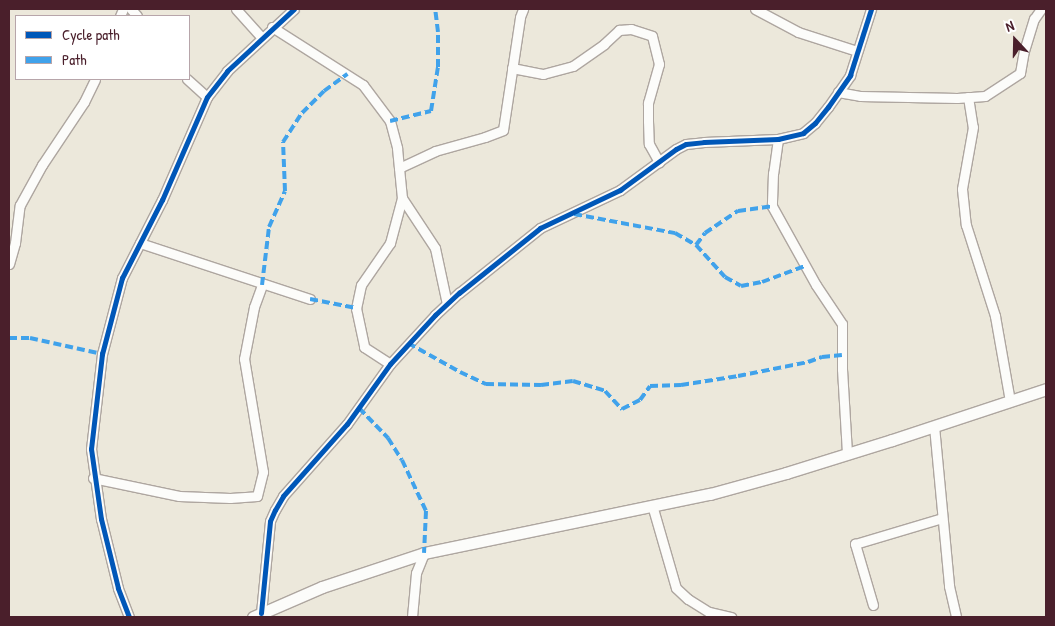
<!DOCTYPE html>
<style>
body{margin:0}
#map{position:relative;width:1055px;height:626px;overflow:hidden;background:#ece8db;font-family:"Patrick Hand",sans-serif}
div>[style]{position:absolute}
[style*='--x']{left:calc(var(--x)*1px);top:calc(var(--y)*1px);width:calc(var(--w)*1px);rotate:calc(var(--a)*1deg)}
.roads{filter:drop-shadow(1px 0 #aea6a0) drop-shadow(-1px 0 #aea6a0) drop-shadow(0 1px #aea6a0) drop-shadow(0 -1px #aea6a0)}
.street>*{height:9px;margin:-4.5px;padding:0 4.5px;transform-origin:4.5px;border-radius:4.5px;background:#fcfcfa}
.secondary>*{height:11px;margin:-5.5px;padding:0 5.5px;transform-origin:5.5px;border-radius:5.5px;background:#fcfcfa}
.quiet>*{height:4px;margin-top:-2px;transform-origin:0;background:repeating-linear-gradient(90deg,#40a2eb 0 8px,transparent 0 12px)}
.cycleway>*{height:5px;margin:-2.5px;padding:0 2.5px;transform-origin:2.5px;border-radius:2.5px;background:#0057b8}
span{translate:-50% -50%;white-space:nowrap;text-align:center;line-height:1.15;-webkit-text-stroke:5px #fff;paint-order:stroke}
.frame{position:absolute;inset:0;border:10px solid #4a1f2b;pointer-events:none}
.legend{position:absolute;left:15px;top:15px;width:175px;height:65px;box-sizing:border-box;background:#fff;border:1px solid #b7a5aa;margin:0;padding:6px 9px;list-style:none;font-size:15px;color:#4a1f2b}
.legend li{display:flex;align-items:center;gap:10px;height:25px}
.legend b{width:25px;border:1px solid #b7a5aa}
.north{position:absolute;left:990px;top:15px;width:50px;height:50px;-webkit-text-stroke:4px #fff;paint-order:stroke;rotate:339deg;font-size:14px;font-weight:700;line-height:20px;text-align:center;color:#4a1f2b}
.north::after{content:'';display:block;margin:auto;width:18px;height:22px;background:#4a1f2b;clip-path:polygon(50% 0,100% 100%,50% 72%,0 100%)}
</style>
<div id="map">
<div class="roads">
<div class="street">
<i style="--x:131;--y:9;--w:9;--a:49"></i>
<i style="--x:236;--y:9;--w:39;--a:48"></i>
<i style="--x:755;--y:9;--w:49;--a:28.1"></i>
<i style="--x:798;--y:32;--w:62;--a:17.9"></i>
<i style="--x:120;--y:16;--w:8;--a:-67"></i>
<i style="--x:272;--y:27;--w:108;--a:32.5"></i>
<i style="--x:363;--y:85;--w:45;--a:53.1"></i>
<i style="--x:390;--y:121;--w:28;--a:75"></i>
<i style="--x:397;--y:148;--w:50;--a:84.3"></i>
<i style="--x:402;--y:198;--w:47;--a:104.9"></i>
<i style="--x:390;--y:243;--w:51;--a:124.6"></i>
<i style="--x:361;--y:285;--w:24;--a:102"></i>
<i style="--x:356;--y:308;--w:40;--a:78"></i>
<i style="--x:364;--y:347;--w:31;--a:33"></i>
<i style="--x:512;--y:68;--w:32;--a:11"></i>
<i style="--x:543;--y:74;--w:31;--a:-15"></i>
<i style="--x:573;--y:66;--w:38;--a:-35"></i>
<i style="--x:604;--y:44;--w:21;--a:-43"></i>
<i style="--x:619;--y:30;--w:12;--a:-5"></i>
<i style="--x:631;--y:29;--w:22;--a:18"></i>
<i style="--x:652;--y:36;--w:29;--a:76"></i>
<i style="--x:659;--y:64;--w:41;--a:105.8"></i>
<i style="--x:648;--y:103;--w:18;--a:90"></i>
<i style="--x:648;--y:121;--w:23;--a:88"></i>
<i style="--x:649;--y:144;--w:21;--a:61"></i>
<i style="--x:187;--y:79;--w:27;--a:42"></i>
<i style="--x:838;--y:92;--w:22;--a:10"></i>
<i style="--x:860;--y:96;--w:97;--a:1.2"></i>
<i style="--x:957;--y:98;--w:28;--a:-4"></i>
<i style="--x:985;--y:96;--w:42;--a:-33.3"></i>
<i style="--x:1020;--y:73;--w:22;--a:-80"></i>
<i style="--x:1024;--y:51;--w:34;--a:-73"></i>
<i style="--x:1034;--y:19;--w:12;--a:-55"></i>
<i style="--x:968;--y:97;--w:30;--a:81"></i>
<i style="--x:973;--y:127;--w:63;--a:100.1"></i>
<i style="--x:962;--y:189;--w:36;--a:84"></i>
<i style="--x:966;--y:225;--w:96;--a:72.3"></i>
<i style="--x:995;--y:316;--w:86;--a:80"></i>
<i style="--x:778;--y:139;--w:34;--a:98"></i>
<i style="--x:773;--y:173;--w:33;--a:92"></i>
<i style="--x:772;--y:206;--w:90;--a:60.9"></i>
<i style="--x:816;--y:285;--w:47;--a:56.3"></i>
<i style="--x:842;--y:324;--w:45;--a:90"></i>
<i style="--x:842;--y:369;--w:85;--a:86.6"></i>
<i style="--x:399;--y:168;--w:40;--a:-25"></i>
<i style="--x:435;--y:151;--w:52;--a:-15.6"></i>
<i style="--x:485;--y:137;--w:19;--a:-21"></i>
<i style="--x:503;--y:130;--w:114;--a:-81.4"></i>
<i style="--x:520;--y:17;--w:9;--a:-69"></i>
<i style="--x:402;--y:198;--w:60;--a:56.6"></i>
<i style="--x:435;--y:248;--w:57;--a:77.9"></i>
<i style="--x:140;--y:243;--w:179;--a:18.2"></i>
<i style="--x:9;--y:264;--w:22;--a:-74"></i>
<i style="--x:15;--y:243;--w:38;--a:-83"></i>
<i style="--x:20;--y:205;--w:46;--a:-61.2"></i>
<i style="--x:42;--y:165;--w:76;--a:-56.3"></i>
<i style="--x:84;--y:102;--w:25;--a:-64"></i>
<i style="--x:934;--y:426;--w:161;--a:84.6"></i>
<i style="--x:949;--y:586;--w:32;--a:77"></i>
<i style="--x:93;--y:478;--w:88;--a:11.8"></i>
<i style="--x:179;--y:496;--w:51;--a:2.2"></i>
<i style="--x:230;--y:498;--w:27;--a:-4"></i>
<i style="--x:257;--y:496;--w:25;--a:-76"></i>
<i style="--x:263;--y:472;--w:115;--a:-99.5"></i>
<i style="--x:244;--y:359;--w:53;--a:-79.1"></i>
<i style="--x:254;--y:307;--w:23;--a:-70"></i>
<i style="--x:652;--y:505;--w:86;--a:73.9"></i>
<i style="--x:676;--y:588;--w:16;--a:43"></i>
<i style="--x:688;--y:599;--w:25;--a:32"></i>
<i style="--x:709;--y:612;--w:23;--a:13"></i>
<i style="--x:873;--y:605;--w:64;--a:-106.4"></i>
<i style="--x:855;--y:544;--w:91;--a:-16.6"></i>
<i style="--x:261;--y:613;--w:92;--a:-84.4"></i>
<i style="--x:270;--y:521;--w:12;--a:-66"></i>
<i style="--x:275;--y:510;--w:16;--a:-60"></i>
<i style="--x:283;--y:496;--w:96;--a:-48.4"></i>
<i style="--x:347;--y:424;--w:74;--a:-54.4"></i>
<i style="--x:390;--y:364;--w:67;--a:-47.4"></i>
<i style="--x:435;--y:315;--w:33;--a:-43"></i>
<i style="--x:459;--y:293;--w:104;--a:-38.7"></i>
<i style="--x:540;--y:228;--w:89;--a:-25.4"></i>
<i style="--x:620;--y:190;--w:69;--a:-36.2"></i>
<i style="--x:676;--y:149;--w:11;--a:-27"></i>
<i style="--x:686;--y:144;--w:18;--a:-6"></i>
<i style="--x:704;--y:142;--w:74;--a:-2.3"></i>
<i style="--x:778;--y:139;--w:26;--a:-13"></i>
<i style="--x:803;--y:133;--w:16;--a:-40"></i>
<i style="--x:815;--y:123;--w:21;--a:-51"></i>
<i style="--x:828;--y:107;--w:39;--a:-55"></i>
<i style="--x:850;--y:75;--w:69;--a:-72.3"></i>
<i style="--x:129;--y:617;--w:31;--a:-111"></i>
<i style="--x:118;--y:588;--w:71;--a:-103.8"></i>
<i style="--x:101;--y:519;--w:71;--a:-98.1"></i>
<i style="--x:91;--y:449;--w:96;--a:-83.4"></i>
<i style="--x:102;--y:354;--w:79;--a:-75.3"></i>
<i style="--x:122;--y:278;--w:88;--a:-62.9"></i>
<i style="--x:162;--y:200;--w:112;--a:-66.4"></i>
<i style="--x:207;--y:97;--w:33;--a:-52"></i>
<i style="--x:227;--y:71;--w:91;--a:-42.8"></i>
<i style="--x:412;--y:617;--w:44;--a:-84.8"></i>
<i style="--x:416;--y:573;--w:22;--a:-68"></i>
</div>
<div class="secondary">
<i style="--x:253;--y:617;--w:75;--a:-23.5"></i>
<i style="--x:322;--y:587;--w:108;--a:-18.4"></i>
<i style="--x:424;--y:553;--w:292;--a:-11.7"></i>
<i style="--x:710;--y:494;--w:79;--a:-15.4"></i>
<i style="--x:786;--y:473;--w:111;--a:-17.3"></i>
<i style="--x:892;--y:440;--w:162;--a:-18.3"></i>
</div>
</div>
<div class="quiet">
<i style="--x:390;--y:121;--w:42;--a:-13.7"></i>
<i style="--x:431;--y:111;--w:45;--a:-81"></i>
<i style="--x:438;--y:67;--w:35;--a:-90"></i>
<i style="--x:438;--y:32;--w:23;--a:-97"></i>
<i style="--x:574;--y:214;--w:103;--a:10.7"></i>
<i style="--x:675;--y:233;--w:24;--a:30"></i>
<i style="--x:696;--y:245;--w:15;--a:-53"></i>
<i style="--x:705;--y:233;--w:40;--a:-34"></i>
<i style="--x:738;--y:211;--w:34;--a:-8"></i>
<i style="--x:696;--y:245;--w:43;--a:47.8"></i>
<i style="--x:725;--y:277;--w:18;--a:29"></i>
<i style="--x:741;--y:286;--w:21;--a:-11"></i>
<i style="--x:762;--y:282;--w:46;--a:-20.4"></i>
<i style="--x:262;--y:285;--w:58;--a:-83.1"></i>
<i style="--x:269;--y:227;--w:39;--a:-66"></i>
<i style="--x:285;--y:191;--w:49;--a:-92.3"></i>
<i style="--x:283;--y:142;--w:35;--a:-57"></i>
<i style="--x:302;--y:113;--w:31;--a:-45"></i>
<i style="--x:324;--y:91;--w:29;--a:-36"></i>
<i style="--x:310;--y:299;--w:47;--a:11.1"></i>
<i style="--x:9;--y:338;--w:21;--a:0"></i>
<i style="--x:30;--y:338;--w:74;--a:12.5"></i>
<i style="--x:408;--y:343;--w:60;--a:29.1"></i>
<i style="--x:460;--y:372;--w:29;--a:25"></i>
<i style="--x:486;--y:384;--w:55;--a:1"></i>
<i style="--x:541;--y:385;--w:32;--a:-7"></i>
<i style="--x:573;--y:381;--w:34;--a:17"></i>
<i style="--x:605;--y:391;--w:25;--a:47"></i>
<i style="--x:622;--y:409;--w:20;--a:-27"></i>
<i style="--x:640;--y:400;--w:17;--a:-54"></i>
<i style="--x:650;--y:386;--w:31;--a:-2"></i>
<i style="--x:681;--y:385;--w:58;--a:-9"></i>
<i style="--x:738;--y:376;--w:71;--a:-11.3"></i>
<i style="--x:808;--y:362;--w:15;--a:-20"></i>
<i style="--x:822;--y:357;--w:20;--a:-6"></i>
<i style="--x:359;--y:408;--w:42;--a:46"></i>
<i style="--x:388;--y:438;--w:26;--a:58"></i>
<i style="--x:402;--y:460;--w:56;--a:64.8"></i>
<i style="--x:426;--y:511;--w:42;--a:92.7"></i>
</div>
<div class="cycleway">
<i style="--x:261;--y:613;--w:92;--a:-84.4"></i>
<i style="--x:270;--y:521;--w:12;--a:-66"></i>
<i style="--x:275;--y:510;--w:16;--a:-60"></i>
<i style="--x:283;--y:496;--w:96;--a:-48.4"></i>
<i style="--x:347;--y:424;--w:74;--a:-54.4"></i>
<i style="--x:390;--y:364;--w:67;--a:-47.4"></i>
<i style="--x:435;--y:315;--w:33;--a:-43"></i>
<i style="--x:459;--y:293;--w:104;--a:-38.7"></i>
<i style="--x:540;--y:228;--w:89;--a:-25.4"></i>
<i style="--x:620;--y:190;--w:69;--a:-36.2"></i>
<i style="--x:676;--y:149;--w:11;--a:-27"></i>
<i style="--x:686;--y:144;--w:18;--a:-6"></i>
<i style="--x:704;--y:142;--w:74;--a:-2.3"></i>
<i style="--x:778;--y:139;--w:26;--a:-13"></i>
<i style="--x:803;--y:133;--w:16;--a:-40"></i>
<i style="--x:815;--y:123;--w:21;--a:-51"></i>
<i style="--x:828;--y:107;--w:39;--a:-55"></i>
<i style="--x:850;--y:75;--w:69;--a:-72.3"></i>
<i style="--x:129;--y:617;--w:31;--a:-111"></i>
<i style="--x:118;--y:588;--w:71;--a:-103.8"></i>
<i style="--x:101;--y:519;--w:71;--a:-98.1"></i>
<i style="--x:91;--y:449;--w:96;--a:-83.4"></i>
<i style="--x:102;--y:354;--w:79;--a:-75.3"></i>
<i style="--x:122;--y:278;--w:88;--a:-62.9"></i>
<i style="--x:162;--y:200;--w:112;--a:-66.4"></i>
<i style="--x:207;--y:97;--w:33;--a:-52"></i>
<i style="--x:227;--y:71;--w:91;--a:-42.8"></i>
</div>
<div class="frame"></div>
<ul class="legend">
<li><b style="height:6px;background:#0057b8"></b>Cycle path</li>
<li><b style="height:6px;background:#40a2eb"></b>Path</li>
</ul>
<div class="north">N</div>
</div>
